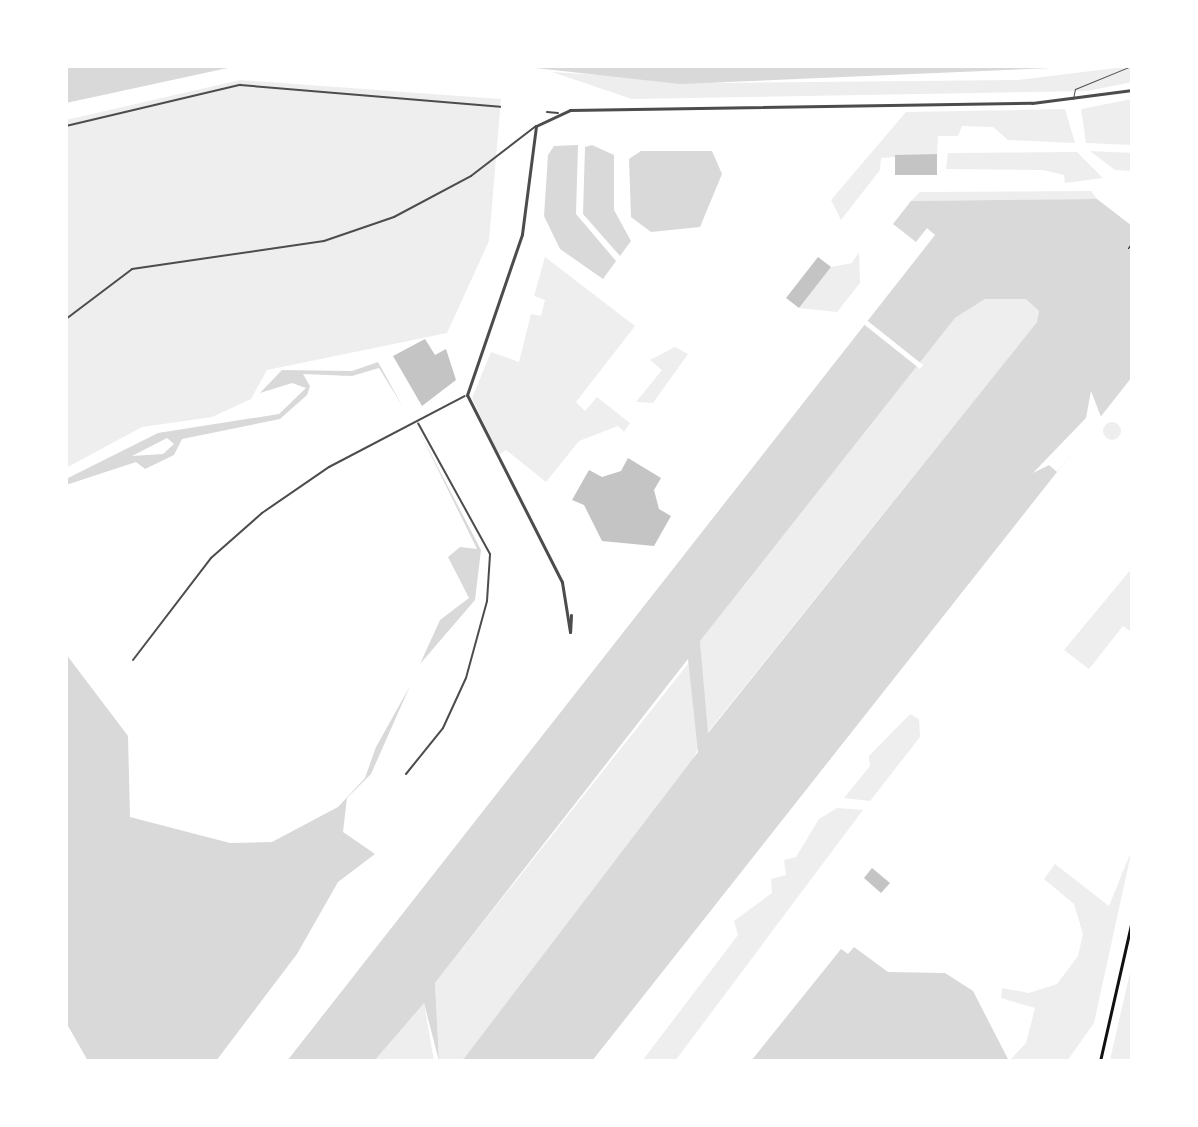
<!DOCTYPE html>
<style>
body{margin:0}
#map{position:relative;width:1198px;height:1127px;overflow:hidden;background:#fff;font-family:Ubuntu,sans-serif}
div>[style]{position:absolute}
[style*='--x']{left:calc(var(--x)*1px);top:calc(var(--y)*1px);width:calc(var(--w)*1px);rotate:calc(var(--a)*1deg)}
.green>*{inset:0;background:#eee}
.round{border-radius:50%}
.water>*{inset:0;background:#d9d9d9}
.pier>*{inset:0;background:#fff}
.building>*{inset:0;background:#c4c4c4}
.path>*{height:1px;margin:-0.5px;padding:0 0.5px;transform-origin:0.5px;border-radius:0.5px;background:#111}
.service>*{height:1px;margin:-0.5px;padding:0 0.5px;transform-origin:0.5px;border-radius:0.5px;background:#4c4c4c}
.minor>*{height:2px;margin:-1px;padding:0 1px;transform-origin:1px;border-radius:1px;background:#4c4c4c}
.tertiary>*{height:3px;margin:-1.5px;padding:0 1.5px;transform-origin:1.5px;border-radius:1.5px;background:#4c4c4c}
.secondary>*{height:3px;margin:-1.5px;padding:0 1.5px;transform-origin:1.5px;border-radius:1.5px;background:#111}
span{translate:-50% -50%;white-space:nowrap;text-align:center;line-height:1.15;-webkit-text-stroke:7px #fff;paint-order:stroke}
.frame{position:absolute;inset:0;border:68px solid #fff;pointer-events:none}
</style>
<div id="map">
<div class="green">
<i style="clip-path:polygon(1132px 66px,1132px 82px,1088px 91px,632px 99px,552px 72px,725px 83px,1018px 80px)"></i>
<i style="clip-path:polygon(240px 80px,501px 99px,489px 241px,447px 333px,267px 370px,251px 399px,212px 417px,142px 427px,66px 468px,66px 120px)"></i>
<i style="clip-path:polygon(1132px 99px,1132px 145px,1086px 143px,1081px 109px)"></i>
<i style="clip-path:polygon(906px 112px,1065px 109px,1075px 143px,1008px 140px,993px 127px,962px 126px,958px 136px,938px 136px,937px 154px,881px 158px,880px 170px,841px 220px,831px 200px)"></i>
<i style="clip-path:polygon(1090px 151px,1132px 153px,1132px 171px,1115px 170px)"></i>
<i style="clip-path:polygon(1077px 152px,1103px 178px,1065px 183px,1064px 175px,1043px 170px,946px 169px,948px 153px)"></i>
<i style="clip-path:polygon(1091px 191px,1097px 199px,911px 201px,920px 192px)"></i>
<i style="clip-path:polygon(859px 252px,860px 283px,837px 312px,799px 308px,831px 267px,852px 263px)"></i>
<i style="clip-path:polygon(545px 257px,635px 326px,576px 402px,585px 411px,597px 397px,630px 423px,624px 432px,618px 426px,579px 441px,546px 482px,506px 450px,499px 455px,472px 398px,491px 352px,519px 362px,531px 314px,541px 316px,545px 300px,534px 296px)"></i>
<i style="clip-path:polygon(985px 299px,1027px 299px,1039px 311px,1037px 322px,707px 733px,700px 641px,955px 318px)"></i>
<i style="clip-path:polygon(675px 347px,688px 354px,653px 403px,636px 402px,662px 370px,650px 360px)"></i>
<i class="round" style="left:1103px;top:422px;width:18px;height:18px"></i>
<i style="clip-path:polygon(1132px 568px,1132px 632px,1123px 626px,1089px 669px,1064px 650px)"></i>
<i style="clip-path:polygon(691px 660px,702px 740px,692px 761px,462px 1061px,439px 1061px,435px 983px)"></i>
<i style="clip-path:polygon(910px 714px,919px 719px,920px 737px,870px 801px,844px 798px,870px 766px,869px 756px)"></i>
<i style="clip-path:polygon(837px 808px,863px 810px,675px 1061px,642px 1061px,738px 935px,734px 921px,772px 893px,771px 879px,786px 875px,784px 860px,796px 857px,819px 819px)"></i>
<i style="clip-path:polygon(1132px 849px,1094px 1023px,1067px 1061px,1009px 1061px,1026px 1043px,1035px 1008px,1001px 998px,1002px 988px,1029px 993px,1057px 984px,1078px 956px,1083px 934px,1074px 904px,1044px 879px,1055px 864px,1109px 906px)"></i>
<i style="clip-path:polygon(1132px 964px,1132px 1061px,1110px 1061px,1112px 1051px)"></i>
<i style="clip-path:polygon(424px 1003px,434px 1061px,374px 1061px,416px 1008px)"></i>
</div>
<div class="water">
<i style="clip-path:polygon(66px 66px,237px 66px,66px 103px)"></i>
<i style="clip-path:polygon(517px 66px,1098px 66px,680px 84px)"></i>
<i style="clip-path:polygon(578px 145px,576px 214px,616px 261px,603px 279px,560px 249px,544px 216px,548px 155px,554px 146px)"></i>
<i style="clip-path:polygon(592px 145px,614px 155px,614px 210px,631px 241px,620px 256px,583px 214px,585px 147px)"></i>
<i style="clip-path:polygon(641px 151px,712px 151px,722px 174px,700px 227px,651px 232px,631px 217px,629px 159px)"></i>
<i style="clip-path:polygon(evenodd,1097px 199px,1132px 226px,1132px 377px,592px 1061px,462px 1061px,698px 752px,688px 659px,435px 983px,439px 1061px,424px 1003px,374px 1061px,287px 1061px,935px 235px,927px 228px,916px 242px,893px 224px,911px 201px,1097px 199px,985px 299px,1026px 299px,1039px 311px,1037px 322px,708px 733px,700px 641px,955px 318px,985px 299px)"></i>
<i style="clip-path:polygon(evenodd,378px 362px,403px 407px,379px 368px,352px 376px,303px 374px,310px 386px,307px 395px,280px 419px,182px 439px,174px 455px,145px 469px,136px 462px,66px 485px,66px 479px,158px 433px,279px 414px,306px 388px,292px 383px,260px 393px,282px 370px,352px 371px,378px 362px,167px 438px,174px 444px,163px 454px,132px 456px,167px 438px)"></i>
<i style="clip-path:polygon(418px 429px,481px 550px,475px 600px,420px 664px,440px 620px,469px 598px,448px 557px,460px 547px,477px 549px)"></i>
<i style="clip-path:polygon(66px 654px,128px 736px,130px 817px,230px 843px,272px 842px,338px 807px,365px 778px,376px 747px,410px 686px,371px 774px,347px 798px,343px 832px,375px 854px,338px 882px,297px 954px,216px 1061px,88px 1061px,68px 1026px)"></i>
<i style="clip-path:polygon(854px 947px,888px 972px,945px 973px,973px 991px,1009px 1061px,751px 1061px,841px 949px,848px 954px)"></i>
</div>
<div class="pier">
<i style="clip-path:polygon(864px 318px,923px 365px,920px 369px,861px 322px)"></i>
<i style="clip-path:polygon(1091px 391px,1101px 417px,1057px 472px,1049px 465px,1033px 473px,1086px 418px)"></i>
</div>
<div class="building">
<i style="clip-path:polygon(937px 154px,937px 175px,895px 175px,895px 155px)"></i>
<i style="clip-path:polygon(818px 257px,831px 267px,799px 308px,786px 298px)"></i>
<i style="clip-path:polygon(425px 339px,435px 355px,446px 349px,456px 380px,422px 406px,393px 356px)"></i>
<i style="clip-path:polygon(628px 458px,661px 478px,654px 490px,659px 509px,671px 516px,654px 546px,602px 541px,584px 505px,572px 500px,589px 470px,602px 477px,621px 471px)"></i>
<i style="clip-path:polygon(872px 868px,890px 883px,881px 893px,864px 878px)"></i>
</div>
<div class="path">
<i style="--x:1128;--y:248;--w:7;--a:-56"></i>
</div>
<div class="service">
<i style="--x:1073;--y:99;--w:10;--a:-79"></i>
<i style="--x:1075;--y:89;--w:61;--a:-22.3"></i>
</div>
<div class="minor">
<i style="--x:547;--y:112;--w:11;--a:5"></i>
<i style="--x:66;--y:126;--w:179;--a:-13.3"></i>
<i style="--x:240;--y:85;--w:261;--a:4.8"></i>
<i style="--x:66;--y:319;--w:83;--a:-37.1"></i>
<i style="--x:132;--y:269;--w:194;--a:-8.3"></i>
<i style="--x:324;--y:241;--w:74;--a:-18.9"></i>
<i style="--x:394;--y:217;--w:87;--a:-28"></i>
<i style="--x:471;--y:176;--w:82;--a:-37.6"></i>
<i style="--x:133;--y:660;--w:128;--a:-52.6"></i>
<i style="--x:211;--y:558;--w:68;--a:-41.4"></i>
<i style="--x:262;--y:513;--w:81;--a:-34.5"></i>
<i style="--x:329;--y:467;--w:153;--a:-27.6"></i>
<i style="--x:406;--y:774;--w:59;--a:-51.2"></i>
<i style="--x:443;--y:728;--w:55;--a:-65.3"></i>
<i style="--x:466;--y:678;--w:80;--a:-74.7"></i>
<i style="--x:487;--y:601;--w:47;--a:-86.3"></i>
<i style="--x:490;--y:554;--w:149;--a:-118.8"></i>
</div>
<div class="tertiary">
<i style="--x:571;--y:615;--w:17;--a:93"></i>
<i style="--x:570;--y:632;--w:51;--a:-99.1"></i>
<i style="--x:562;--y:582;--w:210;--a:-116.9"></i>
<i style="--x:467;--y:395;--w:170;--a:-71.1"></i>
<i style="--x:522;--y:234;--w:109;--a:-82.6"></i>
<i style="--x:536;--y:126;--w:38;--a:-25"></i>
<i style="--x:570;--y:110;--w:462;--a:-0.9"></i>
<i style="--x:1032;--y:103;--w:101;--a:-7.4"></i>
</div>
<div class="secondary">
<i style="--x:1100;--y:1061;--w:145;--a:-77.2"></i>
</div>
<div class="frame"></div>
</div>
